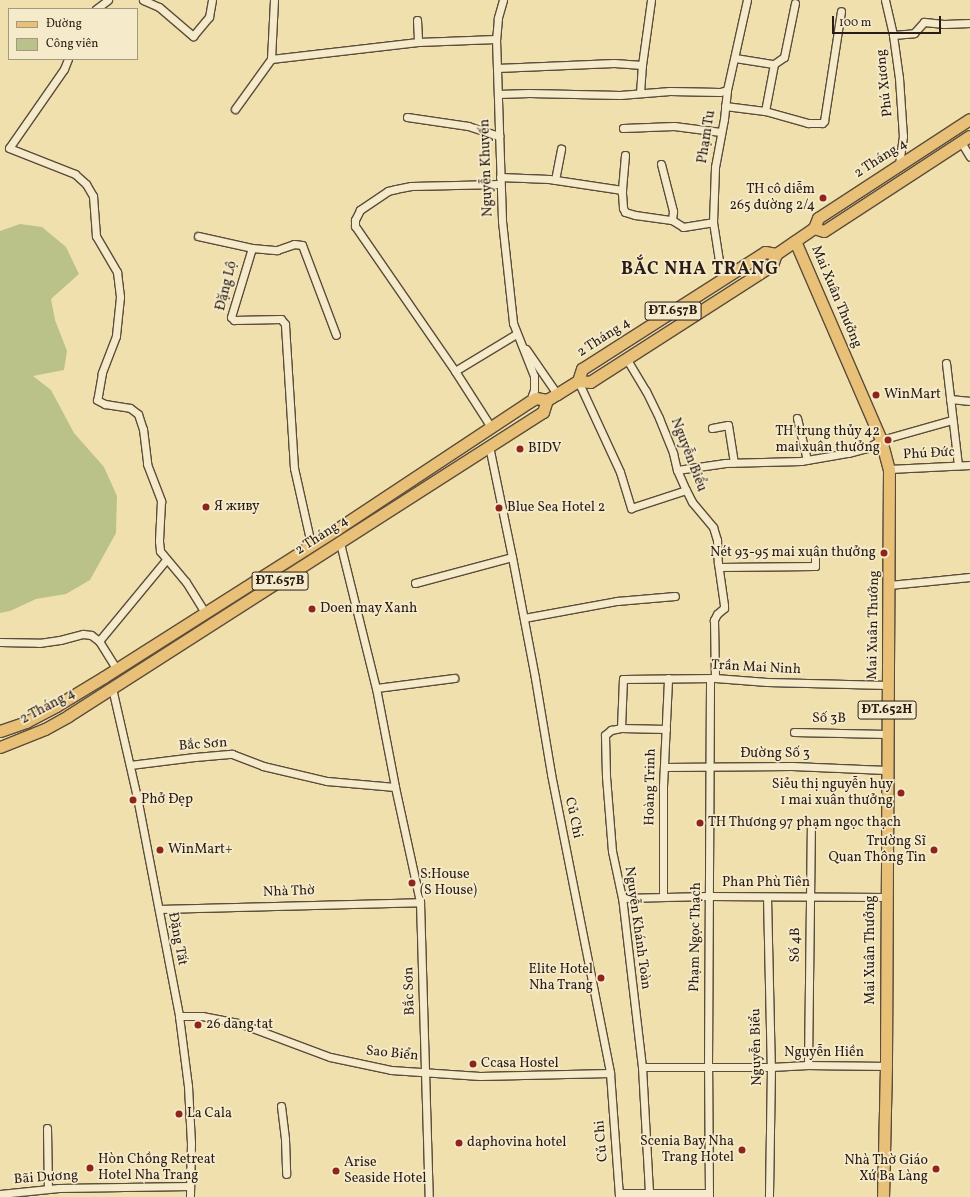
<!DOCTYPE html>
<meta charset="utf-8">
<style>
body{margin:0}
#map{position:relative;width:970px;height:1197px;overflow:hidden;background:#f0e0ae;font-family:Vollkorn,serif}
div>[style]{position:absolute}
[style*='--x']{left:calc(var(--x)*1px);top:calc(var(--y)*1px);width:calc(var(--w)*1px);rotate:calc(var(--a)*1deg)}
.green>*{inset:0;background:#bbc289}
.roads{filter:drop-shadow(1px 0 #5b4c3c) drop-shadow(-1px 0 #5b4c3c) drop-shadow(0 1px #5b4c3c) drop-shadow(0 -1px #5b4c3c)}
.minor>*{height:7px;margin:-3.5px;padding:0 3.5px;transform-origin:3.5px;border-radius:3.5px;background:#f5ebca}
.primary>*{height:11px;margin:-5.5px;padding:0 5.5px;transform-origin:5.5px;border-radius:5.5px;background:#e8c077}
.dots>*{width:11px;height:11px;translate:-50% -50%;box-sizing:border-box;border:2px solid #f5ebca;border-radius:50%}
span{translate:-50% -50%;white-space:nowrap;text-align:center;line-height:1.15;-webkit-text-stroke:3.5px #f5ebca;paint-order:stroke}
.shield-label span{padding:1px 3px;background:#f5ebca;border:1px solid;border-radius:3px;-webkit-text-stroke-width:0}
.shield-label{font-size:13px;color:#291b16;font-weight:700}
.street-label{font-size:14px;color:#291b16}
.poi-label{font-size:14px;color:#291b16}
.right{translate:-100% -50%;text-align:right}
.left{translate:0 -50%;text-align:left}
.district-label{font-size:18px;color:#291b16;font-weight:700;letter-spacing:1px}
.legend{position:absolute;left:8px;top:8px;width:130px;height:52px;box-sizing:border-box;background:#f5ebca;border:1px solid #a39882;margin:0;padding:5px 7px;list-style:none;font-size:12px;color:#291b16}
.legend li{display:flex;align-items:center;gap:8px;height:20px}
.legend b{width:20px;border:1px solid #a39882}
.scale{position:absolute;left:832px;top:16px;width:109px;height:18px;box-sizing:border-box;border:2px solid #291b16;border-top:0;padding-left:5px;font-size:12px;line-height:14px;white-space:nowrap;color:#291b16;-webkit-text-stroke:3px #f5ebca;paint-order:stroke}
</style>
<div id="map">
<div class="green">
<i style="clip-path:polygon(20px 224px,42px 227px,66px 247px,79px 274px,51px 299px,55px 320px,67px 351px,64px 370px,33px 376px,51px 390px,74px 433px,104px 467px,117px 496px,116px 533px,90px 580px,66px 594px,36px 599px,10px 611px,0 613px,0 231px)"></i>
</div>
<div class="roads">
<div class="minor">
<i style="--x:143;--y:0;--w:17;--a:24"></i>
<i style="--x:159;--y:7;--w:45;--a:40.5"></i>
<i style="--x:193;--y:36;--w:25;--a:-50"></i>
<i style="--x:209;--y:17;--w:17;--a:-80"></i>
<i style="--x:274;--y:0;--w:59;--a:92.9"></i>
<i style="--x:271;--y:59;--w:148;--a:-6.6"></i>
<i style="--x:418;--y:42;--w:78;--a:-2.2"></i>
<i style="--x:503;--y:0;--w:19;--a:106"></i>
<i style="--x:498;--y:18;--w:21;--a:95"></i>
<i style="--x:496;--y:39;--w:182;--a:88.1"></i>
<i style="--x:502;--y:221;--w:103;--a:83.8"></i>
<i style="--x:513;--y:323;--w:57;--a:68.4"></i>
<i style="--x:534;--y:376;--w:14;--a:90"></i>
<i style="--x:534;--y:390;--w:12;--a:110"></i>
<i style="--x:885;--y:0;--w:36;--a:77"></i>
<i style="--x:893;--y:35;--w:43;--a:82.1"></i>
<i style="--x:899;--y:78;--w:58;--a:86.1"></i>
<i style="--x:903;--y:136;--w:29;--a:98"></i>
<i style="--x:96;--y:9;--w:15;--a:-37"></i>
<i style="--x:417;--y:20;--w:22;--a:87"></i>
<i style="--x:893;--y:35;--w:21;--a:-5"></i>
<i style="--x:914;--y:33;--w:15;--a:-48"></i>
<i style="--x:924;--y:22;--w:20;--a:6"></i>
<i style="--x:944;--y:24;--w:26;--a:-2"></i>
<i style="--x:735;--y:58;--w:39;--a:9"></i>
<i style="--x:774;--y:64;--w:48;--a:100.8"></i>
<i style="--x:68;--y:59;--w:11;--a:112"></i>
<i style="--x:64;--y:69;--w:96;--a:124.8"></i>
<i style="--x:9;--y:148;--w:71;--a:21.5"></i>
<i style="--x:75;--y:174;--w:15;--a:42"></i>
<i style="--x:86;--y:184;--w:14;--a:60"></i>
<i style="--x:93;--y:196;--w:40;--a:85.7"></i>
<i style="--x:96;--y:236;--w:42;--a:59.7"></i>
<i style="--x:117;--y:272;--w:25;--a:83"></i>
<i style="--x:120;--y:297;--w:39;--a:96"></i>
<i style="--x:116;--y:336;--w:40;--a:111"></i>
<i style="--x:102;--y:373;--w:27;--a:100"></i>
<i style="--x:97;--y:400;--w:9;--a:27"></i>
<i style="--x:105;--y:404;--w:25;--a:9"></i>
<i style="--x:130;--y:408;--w:10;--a:37"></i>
<i style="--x:138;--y:414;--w:16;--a:72"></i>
<i style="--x:143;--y:429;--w:35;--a:83"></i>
<i style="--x:147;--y:464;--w:40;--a:69"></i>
<i style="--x:161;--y:501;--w:40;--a:92.9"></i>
<i style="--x:159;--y:541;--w:10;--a:84"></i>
<i style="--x:160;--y:551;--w:40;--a:50"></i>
<i style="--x:186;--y:582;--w:36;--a:58"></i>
<i style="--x:774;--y:64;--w:12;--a:-35"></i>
<i style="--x:784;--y:57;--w:55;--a:-78.5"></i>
<i style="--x:497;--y:68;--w:117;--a:-2.4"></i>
<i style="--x:614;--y:63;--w:28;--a:4"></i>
<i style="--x:640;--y:93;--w:28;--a:-86"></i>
<i style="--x:642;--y:65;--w:66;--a:-82.1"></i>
<i style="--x:498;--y:94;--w:31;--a:-2"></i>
<i style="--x:529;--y:93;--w:91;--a:1.3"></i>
<i style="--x:620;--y:95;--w:50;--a:-4.6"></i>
<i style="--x:670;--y:91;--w:50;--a:1.1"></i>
<i style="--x:720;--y:92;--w:7;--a:-16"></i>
<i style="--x:725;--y:106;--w:40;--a:7.1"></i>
<i style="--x:765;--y:111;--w:45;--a:15.6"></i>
<i style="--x:808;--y:123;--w:14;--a:0"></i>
<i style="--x:822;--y:123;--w:3;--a:-45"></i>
<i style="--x:824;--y:121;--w:111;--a:-81.2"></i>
<i style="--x:235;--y:109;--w:62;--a:-54.2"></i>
<i style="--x:407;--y:117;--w:62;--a:8.4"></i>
<i style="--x:468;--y:126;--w:33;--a:18"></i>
<i style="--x:623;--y:128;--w:51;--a:-2.2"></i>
<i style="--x:674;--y:126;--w:47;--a:7.3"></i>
<i style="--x:961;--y:142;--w:17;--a:59"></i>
<i style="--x:625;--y:155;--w:38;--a:95"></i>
<i style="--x:622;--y:193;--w:15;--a:86"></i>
<i style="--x:623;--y:208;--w:4;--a:63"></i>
<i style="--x:625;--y:212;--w:10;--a:17"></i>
<i style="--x:635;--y:215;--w:37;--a:8"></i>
<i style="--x:672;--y:220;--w:13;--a:32"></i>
<i style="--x:683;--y:227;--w:30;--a:-9"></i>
<i style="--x:661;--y:164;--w:49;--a:75.7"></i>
<i style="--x:673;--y:211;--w:9;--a:96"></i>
<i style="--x:500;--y:177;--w:49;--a:2.3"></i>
<i style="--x:549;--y:179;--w:74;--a:8.6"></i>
<i style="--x:555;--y:180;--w:32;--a:-79"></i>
<i style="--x:500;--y:184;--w:89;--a:178.7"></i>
<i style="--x:411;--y:186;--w:15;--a:169"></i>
<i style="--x:396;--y:189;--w:8;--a:166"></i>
<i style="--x:388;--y:191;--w:34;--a:146"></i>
<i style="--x:360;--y:210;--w:11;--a:117"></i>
<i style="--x:355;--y:220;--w:6;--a:90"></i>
<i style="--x:355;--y:226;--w:176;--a:55.4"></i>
<i style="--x:455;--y:371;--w:71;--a:-31.2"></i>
<i style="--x:198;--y:236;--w:55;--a:12.5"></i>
<i style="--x:722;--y:280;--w:59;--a:-98.8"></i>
<i style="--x:713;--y:222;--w:55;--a:-87.9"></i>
<i style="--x:715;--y:167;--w:49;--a:-79.4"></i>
<i style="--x:724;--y:119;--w:29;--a:-84"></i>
<i style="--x:727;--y:90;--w:92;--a:-77.5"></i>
<i style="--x:526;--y:349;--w:55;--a:55.4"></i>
<i style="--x:626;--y:358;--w:39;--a:59"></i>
<i style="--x:646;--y:391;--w:30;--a:64"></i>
<i style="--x:659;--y:418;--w:38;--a:68"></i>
<i style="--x:673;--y:453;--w:17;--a:77"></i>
<i style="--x:677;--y:470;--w:22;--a:66"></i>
<i style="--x:686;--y:490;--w:13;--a:63"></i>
<i style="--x:692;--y:502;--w:33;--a:50"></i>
<i style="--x:713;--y:527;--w:14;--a:73"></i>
<i style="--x:717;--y:540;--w:23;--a:88"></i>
<i style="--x:718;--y:563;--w:42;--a:81.9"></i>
<i style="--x:724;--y:605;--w:3;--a:90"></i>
<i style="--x:724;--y:608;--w:9;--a:139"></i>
<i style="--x:717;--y:614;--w:7;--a:117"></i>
<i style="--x:714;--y:620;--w:58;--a:89"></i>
<i style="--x:946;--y:363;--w:103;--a:83.3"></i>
<i style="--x:455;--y:371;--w:67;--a:57.3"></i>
<i style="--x:578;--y:381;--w:100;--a:65.2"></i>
<i style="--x:620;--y:472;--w:38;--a:73"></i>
<i style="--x:631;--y:508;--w:58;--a:-18.1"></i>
<i style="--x:950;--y:399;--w:20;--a:6"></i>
<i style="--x:797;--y:418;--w:43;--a:76.6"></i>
<i style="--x:712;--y:428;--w:16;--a:-11"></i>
<i style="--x:728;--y:425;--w:38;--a:81"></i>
<i style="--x:489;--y:446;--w:113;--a:78.3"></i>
<i style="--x:512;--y:557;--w:123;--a:79.2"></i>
<i style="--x:535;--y:678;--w:97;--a:80.5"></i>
<i style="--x:551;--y:774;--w:305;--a:78.8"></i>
<i style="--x:610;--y:1073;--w:124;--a:85.8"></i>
<i style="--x:889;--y:469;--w:81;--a:-2.8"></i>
<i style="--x:677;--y:470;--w:49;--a:-8.3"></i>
<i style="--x:725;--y:463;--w:76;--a:-1.5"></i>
<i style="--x:801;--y:461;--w:48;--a:-9.7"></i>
<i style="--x:848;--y:453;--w:20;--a:-15"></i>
<i style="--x:867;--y:448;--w:16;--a:-30"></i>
<i style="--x:881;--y:440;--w:74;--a:-15.7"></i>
<i style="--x:340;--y:543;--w:149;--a:76.1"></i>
<i style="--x:376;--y:688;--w:101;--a:79.1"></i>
<i style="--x:395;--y:787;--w:118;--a:77.7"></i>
<i style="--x:420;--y:902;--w:295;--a:88.3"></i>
<i style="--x:311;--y:544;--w:78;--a:-102.6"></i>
<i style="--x:294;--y:468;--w:144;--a:-93.6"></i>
<i style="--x:285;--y:324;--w:6;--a:-129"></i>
<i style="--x:281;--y:319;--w:47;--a:178.8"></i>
<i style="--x:234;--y:320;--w:4;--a:-135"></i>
<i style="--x:231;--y:317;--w:72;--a:-73.1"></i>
<i style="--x:252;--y:248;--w:25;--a:5"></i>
<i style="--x:277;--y:250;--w:18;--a:-19"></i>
<i style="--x:294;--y:244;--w:8;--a:7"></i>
<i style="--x:302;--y:245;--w:96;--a:69.3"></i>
<i style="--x:719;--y:567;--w:96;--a:-0.6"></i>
<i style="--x:815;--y:566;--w:11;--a:-90"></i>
<i style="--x:415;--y:583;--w:100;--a:-15"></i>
<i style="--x:889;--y:585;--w:81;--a:-5.6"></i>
<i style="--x:524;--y:618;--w:95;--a:-10.4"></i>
<i style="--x:617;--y:601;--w:58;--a:-4.9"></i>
<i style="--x:99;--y:641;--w:105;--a:-50.4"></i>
<i style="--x:0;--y:642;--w:39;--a:1"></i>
<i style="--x:39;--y:643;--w:21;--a:-8"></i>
<i style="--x:60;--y:640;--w:24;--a:-15"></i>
<i style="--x:83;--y:634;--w:8;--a:7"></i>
<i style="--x:91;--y:635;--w:10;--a:37"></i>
<i style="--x:99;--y:641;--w:32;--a:58"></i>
<i style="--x:112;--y:688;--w:112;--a:77.1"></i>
<i style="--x:137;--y:797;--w:223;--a:79.1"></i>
<i style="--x:179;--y:1016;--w:71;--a:82.7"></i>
<i style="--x:188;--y:1086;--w:57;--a:87"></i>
<i style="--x:191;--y:1143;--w:54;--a:91.1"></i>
<i style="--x:376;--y:688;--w:79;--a:-7.3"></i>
<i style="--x:621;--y:728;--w:45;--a:1.3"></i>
<i style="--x:794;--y:732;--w:93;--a:1.2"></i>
<i style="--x:130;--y:765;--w:65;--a:-7"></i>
<i style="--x:195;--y:757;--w:37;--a:-5"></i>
<i style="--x:232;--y:754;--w:33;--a:21"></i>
<i style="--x:263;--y:766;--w:66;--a:13.2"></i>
<i style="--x:327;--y:781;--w:68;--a:5"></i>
<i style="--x:664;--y:767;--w:128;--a:-0.4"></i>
<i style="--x:792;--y:766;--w:94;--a:2.4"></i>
<i style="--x:663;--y:897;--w:111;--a:-90"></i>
<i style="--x:663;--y:786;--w:108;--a:-87.3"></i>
<i style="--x:767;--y:897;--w:170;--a:88.7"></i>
<i style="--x:771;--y:1067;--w:130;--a:90.9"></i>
<i style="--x:622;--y:898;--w:87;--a:-1.3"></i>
<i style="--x:709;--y:896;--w:177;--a:0.3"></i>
<i style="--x:159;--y:909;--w:261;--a:-1.5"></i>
<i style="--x:179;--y:1016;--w:23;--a:0"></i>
<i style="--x:202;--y:1016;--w:38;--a:11"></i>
<i style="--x:239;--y:1023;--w:97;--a:20.5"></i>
<i style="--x:330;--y:1057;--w:62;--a:12"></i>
<i style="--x:391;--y:1070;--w:89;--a:3.9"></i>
<i style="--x:480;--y:1076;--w:130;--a:-1.3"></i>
<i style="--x:808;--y:1065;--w:240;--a:-89.3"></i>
<i style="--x:642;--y:1067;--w:129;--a:0"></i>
<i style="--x:771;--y:1067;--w:37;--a:-3"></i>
<i style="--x:808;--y:1065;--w:78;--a:0.7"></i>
<i style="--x:281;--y:1106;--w:33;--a:83"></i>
<i style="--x:285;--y:1139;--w:35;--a:88"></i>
<i style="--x:47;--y:1128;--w:61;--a:89.1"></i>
<i style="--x:649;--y:1192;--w:125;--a:-93.2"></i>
<i style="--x:642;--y:1067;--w:170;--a:-96.7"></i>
<i style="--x:622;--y:898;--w:48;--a:-102"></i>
<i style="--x:612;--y:851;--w:75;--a:-94.6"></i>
<i style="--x:606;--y:776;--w:41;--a:-91.4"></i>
<i style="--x:605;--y:735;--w:8;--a:-40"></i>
<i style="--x:611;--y:730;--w:10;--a:-11"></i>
<i style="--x:621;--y:728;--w:49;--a:-87.7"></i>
<i style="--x:623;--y:679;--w:92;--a:-0.6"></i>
<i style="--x:715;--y:678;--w:52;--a:4.4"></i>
<i style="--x:767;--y:682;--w:121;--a:1.4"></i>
<i style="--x:619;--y:1193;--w:90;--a:0"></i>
<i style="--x:0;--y:1194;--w:59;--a:-5.8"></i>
<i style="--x:59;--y:1188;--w:131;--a:-0.9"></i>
<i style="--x:709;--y:1197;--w:131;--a:-90.4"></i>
<i style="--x:708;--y:1066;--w:388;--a:-89.7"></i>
</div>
<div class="primary">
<i style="--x:814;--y:228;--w:10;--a:17"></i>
<i style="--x:824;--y:231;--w:174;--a:-33.1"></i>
<i style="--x:795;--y:241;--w:217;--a:66.6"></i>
<i style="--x:881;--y:440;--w:30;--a:75"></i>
<i style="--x:889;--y:469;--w:597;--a:90.29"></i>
<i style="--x:886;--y:1066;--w:131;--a:91.3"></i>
<i style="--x:578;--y:381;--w:13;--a:-72"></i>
<i style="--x:582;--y:369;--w:217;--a:-32.6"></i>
<i style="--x:765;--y:252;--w:11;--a:10"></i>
<i style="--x:0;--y:731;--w:28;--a:-19"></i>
<i style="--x:26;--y:722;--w:34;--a:-28"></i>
<i style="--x:56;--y:706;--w:56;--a:-31.1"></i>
<i style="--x:104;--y:677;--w:276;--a:-32.4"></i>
<i style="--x:337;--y:529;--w:230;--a:-33.5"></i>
<i style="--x:529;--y:402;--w:8;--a:-30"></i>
<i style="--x:536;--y:398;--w:11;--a:10"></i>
<i style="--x:0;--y:747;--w:48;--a:-21.8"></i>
<i style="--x:45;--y:729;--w:26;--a:-29"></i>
<i style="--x:68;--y:716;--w:564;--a:-32.62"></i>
<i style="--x:543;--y:412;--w:13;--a:-72"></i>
<i style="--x:547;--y:400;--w:12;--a:-31"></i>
<i style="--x:557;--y:394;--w:25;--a:-32"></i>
<i style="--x:578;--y:381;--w:12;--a:5"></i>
<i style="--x:590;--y:382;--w:216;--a:-32.7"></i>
<i style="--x:772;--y:265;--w:12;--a:-70"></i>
<i style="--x:776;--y:254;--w:46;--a:-34.4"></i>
<i style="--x:814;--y:228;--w:11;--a:-68"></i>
<i style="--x:818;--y:218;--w:181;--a:-33.1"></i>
</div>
</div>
<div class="dots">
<i style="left:823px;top:198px;background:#8f2418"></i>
<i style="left:876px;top:395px;background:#8f2418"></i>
<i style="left:888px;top:440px;background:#8f2418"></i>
<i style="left:520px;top:449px;background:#8f2418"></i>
<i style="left:206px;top:507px;background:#8f2418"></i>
<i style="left:499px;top:508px;background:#8f2418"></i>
<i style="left:884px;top:553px;background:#8f2418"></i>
<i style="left:312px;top:609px;background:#8f2418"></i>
<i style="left:901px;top:793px;background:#8f2418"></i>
<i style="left:133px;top:800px;background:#8f2418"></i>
<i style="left:700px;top:823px;background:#8f2418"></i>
<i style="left:160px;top:850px;background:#8f2418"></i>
<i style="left:934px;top:850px;background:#8f2418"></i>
<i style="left:412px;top:883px;background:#8f2418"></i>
<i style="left:601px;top:978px;background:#8f2418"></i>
<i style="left:198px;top:1025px;background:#8f2418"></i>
<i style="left:473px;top:1064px;background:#8f2418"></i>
<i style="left:179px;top:1114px;background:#8f2418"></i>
<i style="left:459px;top:1143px;background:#8f2418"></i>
<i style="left:742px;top:1150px;background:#8f2418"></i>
<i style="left:90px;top:1168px;background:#8f2418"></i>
<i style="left:936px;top:1169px;background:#8f2418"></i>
<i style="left:336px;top:1171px;background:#8f2418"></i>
</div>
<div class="shield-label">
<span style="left:673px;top:311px">ĐT.657B</span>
<span style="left:280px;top:581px">ĐT.657B</span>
<span style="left:887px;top:710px">ĐT.652H</span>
</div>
<div class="street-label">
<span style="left:885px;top:83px;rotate:-96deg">Phú Xương</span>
<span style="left:707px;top:137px;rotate:-81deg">Phạm Tu</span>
<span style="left:881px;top:159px;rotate:-33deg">2 Tháng 4</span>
<span style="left:487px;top:168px;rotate:-92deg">Nguyễn Khuyến</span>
<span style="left:227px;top:286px;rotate:-76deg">Đặng Lộ</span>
<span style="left:836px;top:297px;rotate:67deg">Mai Xuân Thưởng</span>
<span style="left:604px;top:338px;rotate:-33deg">2 Tháng 4</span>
<span style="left:929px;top:454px;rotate:-3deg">Phú Đức</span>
<span style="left:688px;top:455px;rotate:69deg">Nguyễn Biểu</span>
<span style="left:322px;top:536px;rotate:-33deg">2 Tháng 4</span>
<span style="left:874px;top:625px;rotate:-89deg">Mai Xuân Thưởng</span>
<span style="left:756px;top:668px;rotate:3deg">Trần Mai Ninh</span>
<span style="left:48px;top:707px;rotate:-28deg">2 Tháng 4</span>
<span style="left:829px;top:719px;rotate:1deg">Số 3B</span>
<span style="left:203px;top:745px;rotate:-4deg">Bắc Sơn</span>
<span style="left:775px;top:754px">Đường Số 3</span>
<span style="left:651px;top:787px;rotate:-89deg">Hoàng Trinh</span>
<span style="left:573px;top:818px;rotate:78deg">Củ Chi</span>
<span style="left:766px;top:883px">Phan Phù Tiên</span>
<span style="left:289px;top:892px;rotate:-2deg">Nhà Thờ</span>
<span style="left:637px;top:928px;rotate:82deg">Nguyễn Khánh Toàn</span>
<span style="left:696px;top:937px;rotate:-89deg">Phạm Ngọc Thạch</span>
<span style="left:177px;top:939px;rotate:79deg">Đặng Tất</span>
<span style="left:796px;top:945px;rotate:-89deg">Số 4B</span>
<span style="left:871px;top:950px;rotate:-90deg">Mai Xuân Thưởng</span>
<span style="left:410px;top:991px;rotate:-92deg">Bắc Sơn</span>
<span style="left:757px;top:1047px;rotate:-91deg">Nguyễn Biểu</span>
<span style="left:824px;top:1053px">Nguyễn Hiền</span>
<span style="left:392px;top:1054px;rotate:6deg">Sao Biển</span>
<span style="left:602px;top:1141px;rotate:-95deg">Củ Chi</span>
<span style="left:46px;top:1178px;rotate:-4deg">Bãi Dương</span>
</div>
<div class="poi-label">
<span class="right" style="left:815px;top:198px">TH cô diễm<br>265 đường 2/4</span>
<span class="left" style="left:884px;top:395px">WinMart</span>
<span class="right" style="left:880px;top:440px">TH trung thủy 42<br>mai xuân thưởng</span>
<span class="left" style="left:528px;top:449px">BIDV</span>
<span class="left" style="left:214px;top:507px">Я живу</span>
<span class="left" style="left:507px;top:508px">Blue Sea Hotel 2</span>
<span class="right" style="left:876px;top:553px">Nét 93-95 mai xuân thưởng</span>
<span class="left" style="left:320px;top:609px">Doen may Xanh</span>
<span class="right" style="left:893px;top:793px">Siẻu thị nguyễn huy<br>1 mai xuân thưởng</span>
<span class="left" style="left:141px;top:800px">Phở Đẹp</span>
<span class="left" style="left:708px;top:823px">TH Thương 97 phạm ngọc thạch</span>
<span class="right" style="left:926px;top:850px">Trường Sĩ<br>Quan Thông Tin</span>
<span class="left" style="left:168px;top:850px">WinMart+</span>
<span class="left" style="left:420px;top:883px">S:House<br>(S House)</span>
<span class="right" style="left:593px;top:978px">Elite Hotel<br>Nha Trang</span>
<span class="left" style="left:206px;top:1025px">26 dang tat</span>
<span class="left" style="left:481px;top:1064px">Ccasa Hostel</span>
<span class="left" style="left:187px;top:1114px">La Cala</span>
<span class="right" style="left:734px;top:1150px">Scenia Bay Nha<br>Trang Hotel</span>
<span class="left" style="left:467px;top:1143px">daphovina hotel</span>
<span class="left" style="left:98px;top:1168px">Hòn Chồng Retreat<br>Hotel Nha Trang</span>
<span class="right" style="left:928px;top:1169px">Nhà Thờ Giáo<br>Xứ Ba Làng</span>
<span class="left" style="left:344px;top:1171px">Arise<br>Seaside Hotel</span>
</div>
<div class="district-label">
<span style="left:700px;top:270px">BẮC NHA TRANG</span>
</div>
<ul class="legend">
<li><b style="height:5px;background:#e8c077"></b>Đường</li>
<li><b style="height:11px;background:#bbc289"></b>Công viên</li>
</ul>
<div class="scale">100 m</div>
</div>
